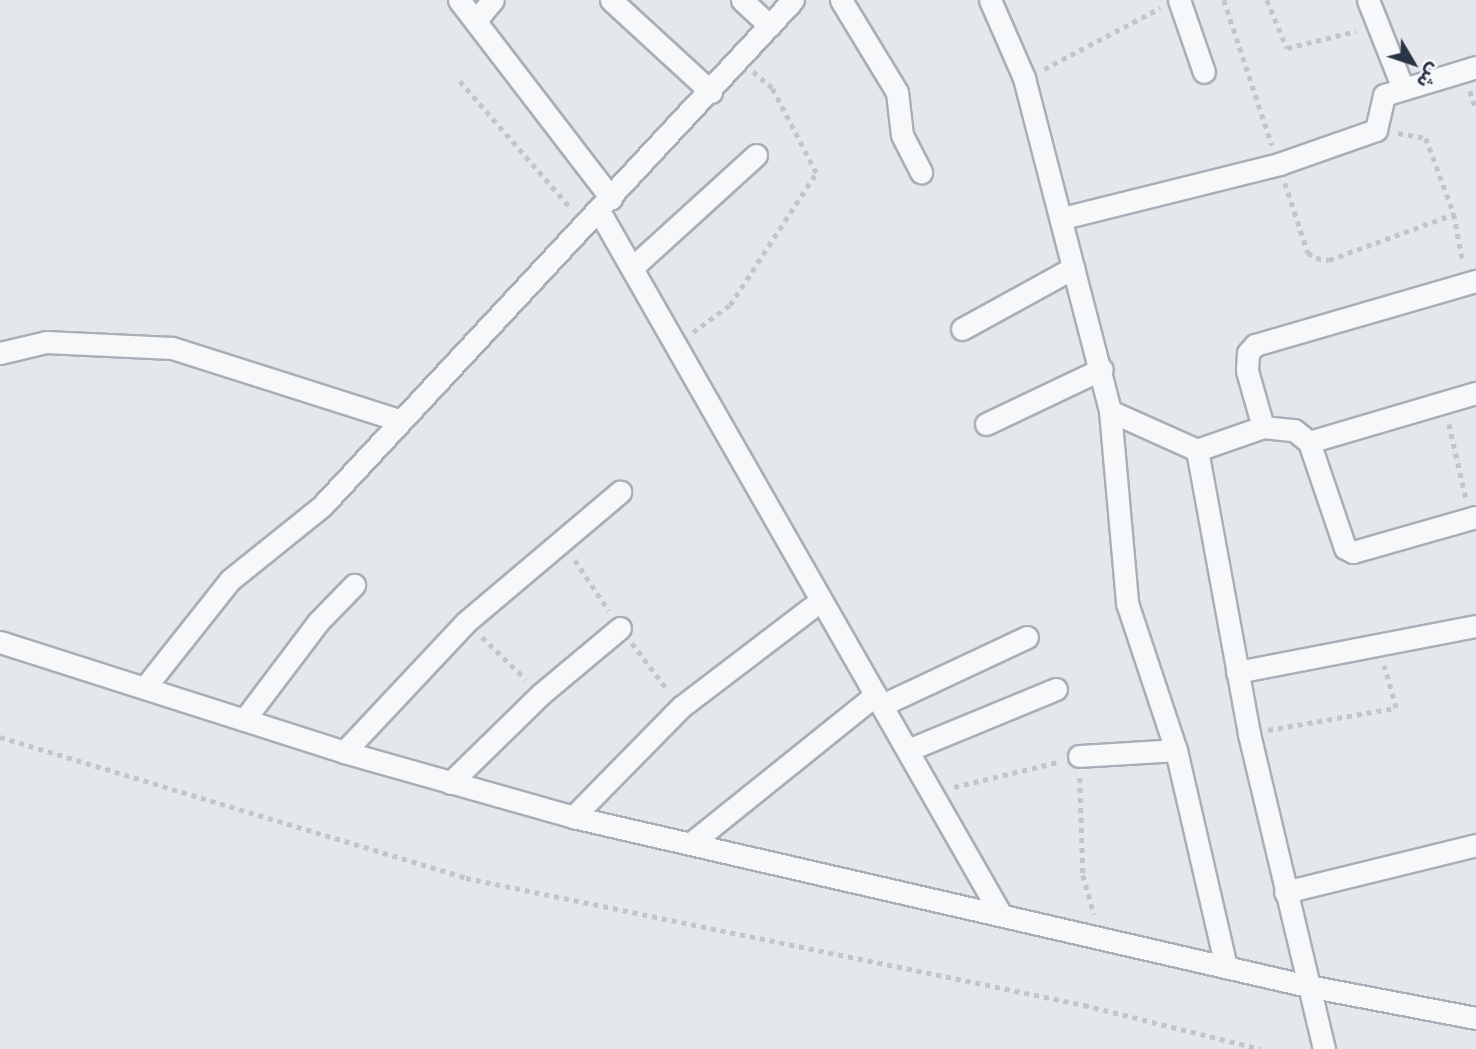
<!DOCTYPE html>
<meta charset="utf-8">
<style>
body{margin:0}
#map{position:relative;width:1476px;height:1049px;overflow:hidden;background:#e4e7ec;font-family:"Titillium Web","Noto Sans Arabic",sans-serif}
div>[style]{position:absolute}
[style*='--x']{left:calc(var(--x)*1px);top:calc(var(--y)*1px);width:calc(var(--w)*1px);rotate:calc(var(--a)*1deg)}
.path>*{height:4.5px;margin-top:-2.25px;transform-origin:0;background:repeating-linear-gradient(90deg,#c2c5cb 0 5px,transparent 0 10px)}
.roads{filter:drop-shadow(2px 0 #a9aeb7) drop-shadow(-2px 0 #a9aeb7) drop-shadow(0 2px #a9aeb7) drop-shadow(0 -2px #a9aeb7)}
.minor>*{height:21px;margin:-10.5px;padding:0 10.5px;transform-origin:10.5px;border-radius:10.5px;background:#f7f8fa}
span{translate:-50% -50%;white-space:nowrap;text-align:center;line-height:1.15;-webkit-text-stroke:6px #f4f6f9;paint-order:stroke}
.north{position:absolute;left:1378px;top:28px;width:70px;height:70px;-webkit-text-stroke:5px #f4f6f9;paint-order:stroke;rotate:129deg;font-size:19px;font-weight:700;line-height:28px;text-align:center;color:#2b3445}
.north::after{content:'';display:block;margin:auto;width:24px;height:32px;background:#2b3445;clip-path:polygon(50% 0,100% 100%,50% 72%,0 100%)}
</style>
<div id="map">
<div class="path">
<i style="--x:1224;--y:0;--w:153;--a:71.7"></i>
<i style="--x:1267;--y:0;--w:52;--a:67.4"></i>
<i style="--x:1287;--y:48;--w:71;--a:-13.8"></i>
<i style="--x:1044;--y:69;--w:131;--a:-27.7"></i>
<i style="--x:460;--y:81;--w:167;--a:48.9"></i>
<i style="--x:1470;--y:91;--w:20;--a:72"></i>
<i style="--x:1398;--y:133;--w:28;--a:10"></i>
<i style="--x:1426;--y:138;--w:81;--a:69.8"></i>
<i style="--x:1454;--y:214;--w:50;--a:79.6"></i>
<i style="--x:1285;--y:183;--w:74;--a:71.8"></i>
<i style="--x:1308;--y:253;--w:9;--a:32"></i>
<i style="--x:1316;--y:258;--w:13;--a:9"></i>
<i style="--x:1329;--y:260;--w:133;--a:-20.2"></i>
<i style="--x:693;--y:332;--w:46;--a:-36.1"></i>
<i style="--x:730;--y:305;--w:158;--a:-56.9"></i>
<i style="--x:816;--y:173;--w:96;--a:-117.4"></i>
<i style="--x:772;--y:88;--w:25;--a:-140"></i>
<i style="--x:1449;--y:424;--w:76;--a:77.1"></i>
<i style="--x:575;--y:560;--w:61;--a:56.3"></i>
<i style="--x:482;--y:637;--w:61;--a:43.7"></i>
<i style="--x:632;--y:643;--w:58;--a:52.7"></i>
<i style="--x:1268;--y:730;--w:130;--a:-9.8"></i>
<i style="--x:1396;--y:708;--w:44;--a:-105.9"></i>
<i style="--x:0;--y:737;--w:487;--a:16.8"></i>
<i style="--x:466;--y:878;--w:631;--a:11.61"></i>
<i style="--x:1084;--y:1005;--w:182;--a:14"></i>
<i style="--x:1080;--y:778;--w:97;--a:88.2"></i>
<i style="--x:1083;--y:875;--w:41;--a:74.2"></i>
<i style="--x:954;--y:787;--w:107;--a:-13.5"></i>
</div>
<div class="roads">
<div class="minor">
<i style="--x:459;--y:0;--w:250;--a:52.5"></i>
<i style="--x:611;--y:0;--w:136;--a:42.6"></i>
<i style="--x:742;--y:0;--w:38;--a:43"></i>
<i style="--x:841;--y:0;--w:108;--a:58.7"></i>
<i style="--x:897;--y:92;--w:43;--a:83.4"></i>
<i style="--x:902;--y:135;--w:42;--a:62.8"></i>
<i style="--x:990;--y:0;--w:85;--a:66.4"></i>
<i style="--x:1024;--y:78;--w:344;--a:75.5"></i>
<i style="--x:1110;--y:411;--w:95;--a:24.1"></i>
<i style="--x:1197;--y:450;--w:70;--a:-19.2"></i>
<i style="--x:1263;--y:427;--w:31;--a:6"></i>
<i style="--x:1294;--y:430;--w:19;--a:39"></i>
<i style="--x:1309;--y:442;--w:112;--a:71.2"></i>
<i style="--x:1345;--y:548;--w:9;--a:27"></i>
<i style="--x:1353;--y:552;--w:128;--a:-15.9"></i>
<i style="--x:1179;--y:0;--w:76;--a:70.9"></i>
<i style="--x:1368;--y:0;--w:92;--a:68.4"></i>
<i style="--x:476;--y:20;--w:26;--a:-50"></i>
<i style="--x:599;--y:211;--w:808;--a:60.26"></i>
<i style="--x:1063;--y:218;--w:223;--a:-14"></i>
<i style="--x:1279;--y:164;--w:103;--a:-19.3"></i>
<i style="--x:1376;--y:130;--w:36;--a:-77"></i>
<i style="--x:1384;--y:95;--w:96;--a:-16.9"></i>
<i style="--x:634;--y:266;--w:165;--a:-42.3"></i>
<i style="--x:962;--y:329;--w:127;--a:-28.8"></i>
<i style="--x:0;--y:353;--w:47;--a:-13.4"></i>
<i style="--x:46;--y:342;--w:126;--a:2.7"></i>
<i style="--x:172;--y:348;--w:238;--a:17.6"></i>
<i style="--x:1110;--y:411;--w:193;--a:84.9"></i>
<i style="--x:1127;--y:603;--w:155;--a:71.6"></i>
<i style="--x:1176;--y:750;--w:223;--a:77"></i>
<i style="--x:986;--y:424;--w:128;--a:-25.4"></i>
<i style="--x:1263;--y:427;--w:58;--a:-105.9"></i>
<i style="--x:1247;--y:371;--w:18;--a:-87"></i>
<i style="--x:1248;--y:353;--w:11;--a:-49"></i>
<i style="--x:1255;--y:345;--w:230;--a:-16.2"></i>
<i style="--x:1309;--y:442;--w:174;--a:-16.4"></i>
<i style="--x:1197;--y:450;--w:289;--a:79.6"></i>
<i style="--x:1249;--y:734;--w:324;--a:76.6"></i>
<i style="--x:0;--y:642;--w:361;--a:17.7"></i>
<i style="--x:344;--y:752;--w:238;--a:15.8"></i>
<i style="--x:573;--y:817;--w:754;--a:12.95"></i>
<i style="--x:1308;--y:986;--w:171;--a:10.8"></i>
<i style="--x:1237;--y:672;--w:243;--a:-10.9"></i>
<i style="--x:146;--y:686;--w:135;--a:-51.6"></i>
<i style="--x:230;--y:580;--w:118;--a:-38.8"></i>
<i style="--x:322;--y:506;--w:691;--a:-47.05"></i>
<i style="--x:882;--y:705;--w:160;--a:-25.1"></i>
<i style="--x:244;--y:720;--w:123;--a:-52.9"></i>
<i style="--x:318;--y:622;--w:52;--a:-45.8"></i>
<i style="--x:908;--y:750;--w:160;--a:-22.4"></i>
<i style="--x:344;--y:752;--w:178;--a:-46.8"></i>
<i style="--x:466;--y:622;--w:202;--a:-40.2"></i>
<i style="--x:1079;--y:756;--w:97;--a:-3.5"></i>
<i style="--x:450;--y:783;--w:127;--a:-44.4"></i>
<i style="--x:541;--y:694;--w:103;--a:-39.9"></i>
<i style="--x:573;--y:817;--w:154;--a:-45.5"></i>
<i style="--x:681;--y:707;--w:175;--a:-37.3"></i>
<i style="--x:690;--y:844;--w:238;--a:-38.8"></i>
<i style="--x:1285;--y:892;--w:197;--a:-13.8"></i>
</div>
</div>
<div class="north">ش</div>
</div>
